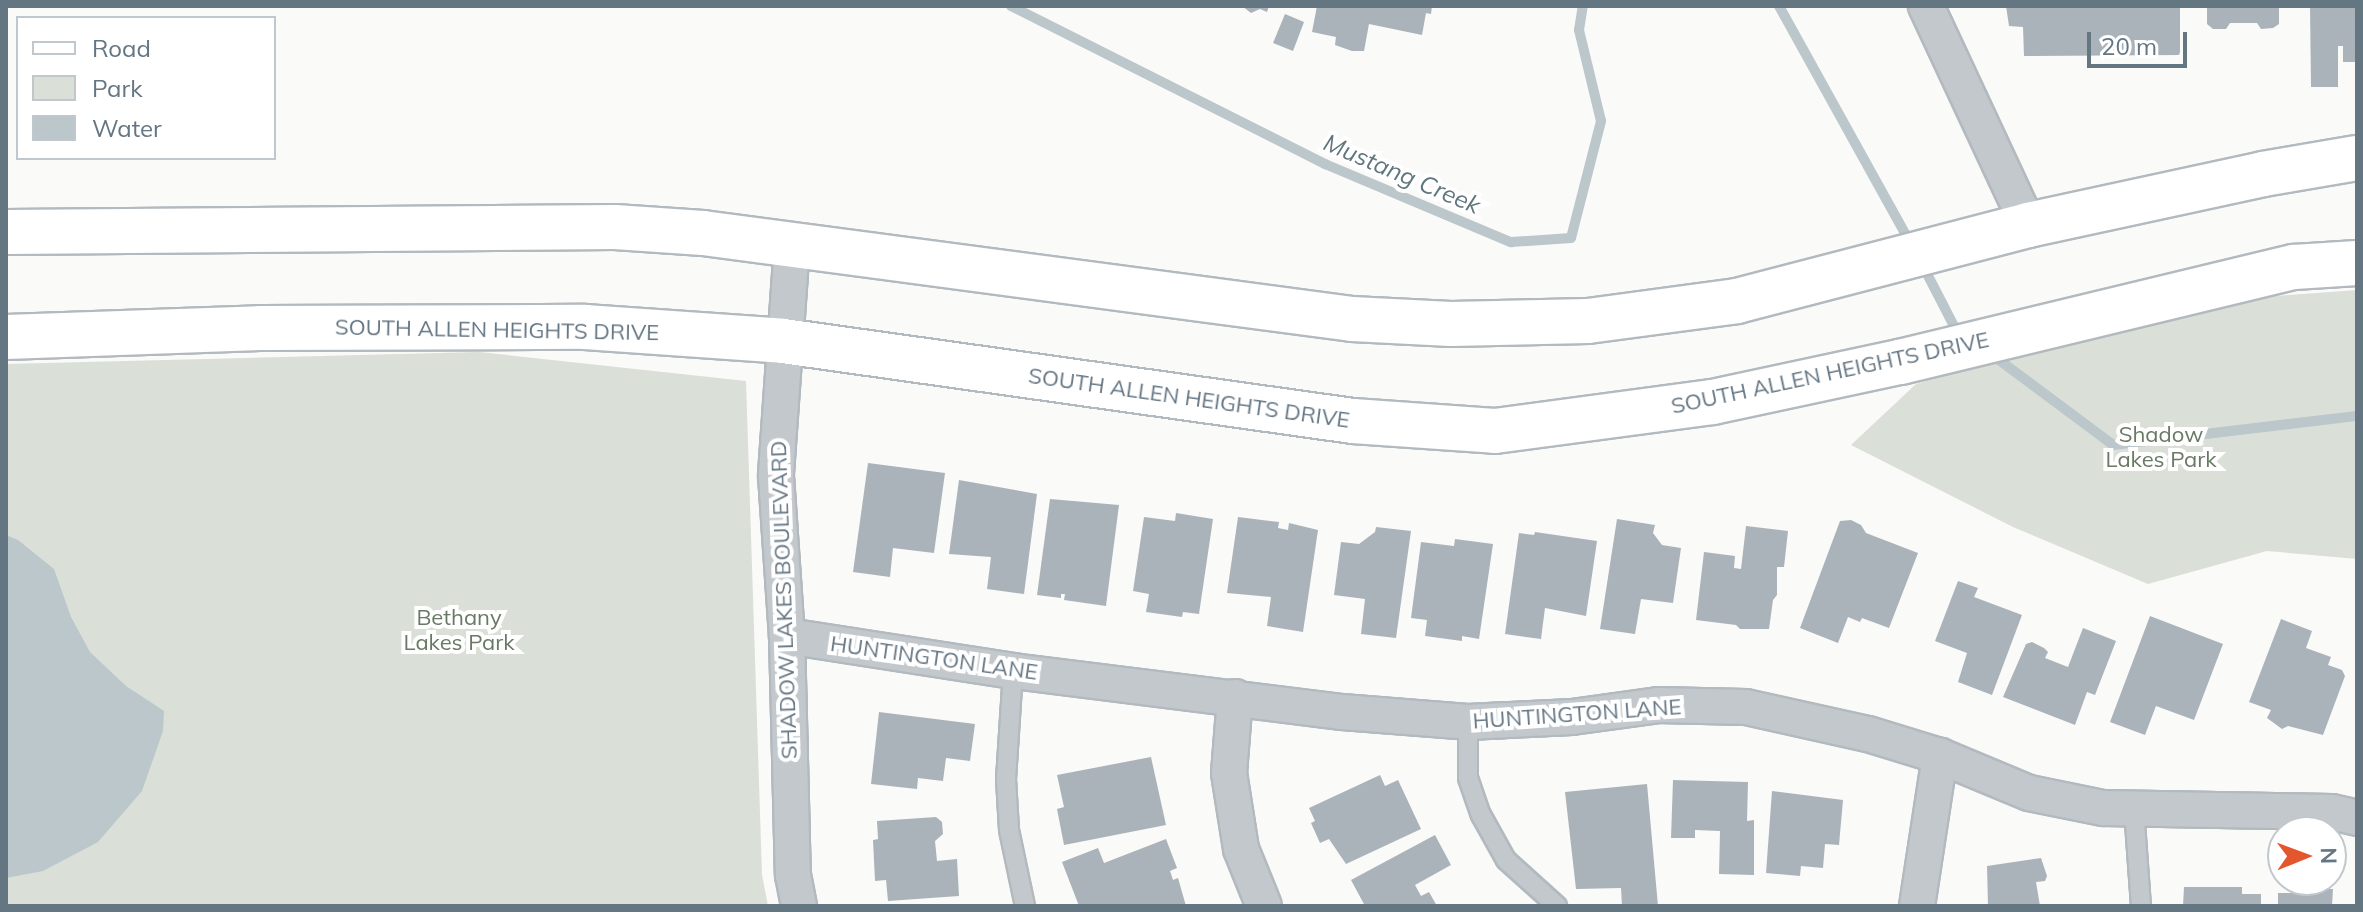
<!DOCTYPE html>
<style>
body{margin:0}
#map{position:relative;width:2363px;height:912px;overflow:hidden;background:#fafaf8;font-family:Mulish,sans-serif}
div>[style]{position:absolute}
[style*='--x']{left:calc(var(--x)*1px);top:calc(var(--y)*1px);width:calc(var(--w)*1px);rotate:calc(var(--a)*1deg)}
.green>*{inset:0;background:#dadfd7}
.water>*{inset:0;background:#bbc7cb}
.stream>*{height:10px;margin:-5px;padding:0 5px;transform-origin:5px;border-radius:5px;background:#bbc7cb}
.building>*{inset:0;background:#aab3b9}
.roads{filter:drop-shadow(2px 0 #b3babf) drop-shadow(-2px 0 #b3babf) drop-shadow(0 2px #b3babf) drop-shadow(0 -2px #b3babf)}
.lane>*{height:18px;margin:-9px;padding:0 9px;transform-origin:9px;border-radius:9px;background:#c3c8cc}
.street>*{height:34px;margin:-17px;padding:0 17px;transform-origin:17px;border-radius:17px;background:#c3c8cc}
.secondary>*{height:44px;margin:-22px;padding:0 22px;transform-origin:22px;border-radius:22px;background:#fff}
span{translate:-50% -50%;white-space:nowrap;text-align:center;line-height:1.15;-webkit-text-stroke:8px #fff;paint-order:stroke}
.street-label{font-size:22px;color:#657683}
.park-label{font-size:22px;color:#687a64}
.water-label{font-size:24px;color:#60757c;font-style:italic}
.frame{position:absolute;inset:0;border:8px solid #657683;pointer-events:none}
.legend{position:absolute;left:16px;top:16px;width:260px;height:144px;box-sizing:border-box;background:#fff;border:2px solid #c1c8cd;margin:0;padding:10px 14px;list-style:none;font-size:24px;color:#657683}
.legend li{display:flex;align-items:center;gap:16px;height:40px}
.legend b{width:40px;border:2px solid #c1c8cd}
.north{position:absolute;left:2267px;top:816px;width:80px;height:80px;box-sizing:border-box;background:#fff;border:2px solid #c1c8cd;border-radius:50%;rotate:89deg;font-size:22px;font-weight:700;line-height:32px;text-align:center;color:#657683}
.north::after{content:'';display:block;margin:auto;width:28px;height:36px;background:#e4572e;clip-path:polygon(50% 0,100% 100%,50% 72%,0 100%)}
.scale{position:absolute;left:2087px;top:32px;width:100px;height:36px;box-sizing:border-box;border:4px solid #657683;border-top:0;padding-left:10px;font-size:24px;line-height:28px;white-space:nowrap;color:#657683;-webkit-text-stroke:6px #fff;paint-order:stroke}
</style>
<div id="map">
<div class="green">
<i style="clip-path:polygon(2357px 290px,2357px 559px,2267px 551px,2148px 584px,2013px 527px,1851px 445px,1916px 384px,2165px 312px,2276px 296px)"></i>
<i style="clip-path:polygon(479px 352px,746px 381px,762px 875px,768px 906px,6px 906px,6px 364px)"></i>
</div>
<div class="water">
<i style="clip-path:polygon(6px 535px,18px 540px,54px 569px,71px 617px,90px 652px,126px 686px,164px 711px,163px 731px,142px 791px,98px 842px,43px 871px,6px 878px)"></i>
</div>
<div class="stream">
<i style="--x:1011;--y:6;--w:352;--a:26.7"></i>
<i style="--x:1325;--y:164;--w:202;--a:22.8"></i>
<i style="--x:1511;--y:242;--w:60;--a:-3.8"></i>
<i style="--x:1571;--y:238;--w:121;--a:-75.6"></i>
<i style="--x:1601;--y:121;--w:94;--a:-103.6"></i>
<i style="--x:1579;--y:30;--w:24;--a:-81"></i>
<i style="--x:1779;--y:6;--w:274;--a:61"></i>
<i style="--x:1922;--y:264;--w:70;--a:62.7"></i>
<i style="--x:1954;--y:326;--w:14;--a:39"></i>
<i style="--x:1991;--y:354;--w:152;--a:36.7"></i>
<i style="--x:2113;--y:445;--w:246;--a:-6.8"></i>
</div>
<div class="building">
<i style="clip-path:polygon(1242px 6px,1269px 6px,1267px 12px,1260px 9px,1251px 13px)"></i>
<i style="clip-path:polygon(1317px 6px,1432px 6px,1431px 14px,1426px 13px,1422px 35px,1369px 24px,1364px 51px,1352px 51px,1335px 45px,1336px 37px,1312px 32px)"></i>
<i style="clip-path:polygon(2006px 6px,2180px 6px,2180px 52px,2179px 55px,2024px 56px,2023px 27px,2009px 26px)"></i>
<i style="clip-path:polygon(2207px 6px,2279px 6px,2279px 24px,2273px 28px,2261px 29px,2257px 23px,2230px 23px,2226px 29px,2213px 29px,2207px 24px)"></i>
<i style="clip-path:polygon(2310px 6px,2357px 6px,2357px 62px,2343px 62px,2343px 46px,2338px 46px,2338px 87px,2311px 87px)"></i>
<i style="clip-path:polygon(1285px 14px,1304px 22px,1293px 51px,1273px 43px)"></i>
<i style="clip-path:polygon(868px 463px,945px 473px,934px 553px,893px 548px,890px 577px,853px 572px)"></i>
<i style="clip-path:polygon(959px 480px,1037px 494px,1024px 594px,987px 589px,991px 557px,949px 554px)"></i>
<i style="clip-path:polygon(1050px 499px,1119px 505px,1106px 606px,1064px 600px,1065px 594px,1061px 594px,1061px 598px,1037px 595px)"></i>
<i style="clip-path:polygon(1176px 513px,1213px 519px,1199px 614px,1183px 612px,1182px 617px,1146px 612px,1149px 594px,1133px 591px,1144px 517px,1175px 521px)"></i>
<i style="clip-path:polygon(1238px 517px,1279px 522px,1278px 528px,1288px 530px,1289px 523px,1318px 530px,1303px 632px,1267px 626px,1271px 597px,1227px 593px)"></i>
<i style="clip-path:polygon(1617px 519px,1655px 525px,1653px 533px,1662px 545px,1681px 548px,1673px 603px,1641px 599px,1635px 634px,1600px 629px)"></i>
<i style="clip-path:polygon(1851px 520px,1861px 525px,1866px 533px,1918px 553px,1889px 628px,1862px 618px,1860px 622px,1848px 617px,1838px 643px,1800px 628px,1840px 521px)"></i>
<i style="clip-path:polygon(1746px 526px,1788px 531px,1784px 567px,1777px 567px,1777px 595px,1773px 600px,1769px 629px,1740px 629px,1736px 625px,1696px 620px,1704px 552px,1735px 556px,1734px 568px,1741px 569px)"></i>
<i style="clip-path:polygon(1376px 527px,1411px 531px,1396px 638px,1361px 634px,1365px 599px,1334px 595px,1341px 542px,1359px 544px,1375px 532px)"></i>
<i style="clip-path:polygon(1535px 532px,1597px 541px,1586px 616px,1545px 608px,1541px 639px,1505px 634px,1519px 533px,1534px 535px)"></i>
<i style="clip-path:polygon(1455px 539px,1493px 544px,1479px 639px,1462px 636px,1462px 641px,1425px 636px,1427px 620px,1411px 618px,1421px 542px,1454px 546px)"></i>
<i style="clip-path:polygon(1958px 581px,1978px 588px,1974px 597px,2022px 615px,1992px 695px,1958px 682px,1967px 653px,1935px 641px)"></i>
<i style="clip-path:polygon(2150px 616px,2223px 644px,2194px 720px,2156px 706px,2145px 735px,2110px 722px)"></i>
<i style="clip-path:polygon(2281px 619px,2312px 631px,2306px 648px,2331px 657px,2328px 665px,2342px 670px,2345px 676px,2323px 735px,2288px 726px,2282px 729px,2267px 718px,2271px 710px,2249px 702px)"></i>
<i style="clip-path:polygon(2083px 628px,2116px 641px,2095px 695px,2087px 692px,2075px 725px,2003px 697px,2026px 644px,2032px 642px,2044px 648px,2048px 652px,2045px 658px,2068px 667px)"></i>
<i style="clip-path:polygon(879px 712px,975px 724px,970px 761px,946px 758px,943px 781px,918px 778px,917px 789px,871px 784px)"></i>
<i style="clip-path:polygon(1151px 757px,1166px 825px,1064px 845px,1057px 809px,1064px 807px,1057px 775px)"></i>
<i style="clip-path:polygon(1380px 775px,1385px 786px,1398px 780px,1421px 829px,1346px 864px,1329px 839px,1320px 843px,1311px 823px,1315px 821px,1309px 808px)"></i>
<i style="clip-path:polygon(1673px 780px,1748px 782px,1747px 821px,1754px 820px,1754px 875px,1719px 874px,1720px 831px,1695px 830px,1695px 838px,1671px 838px)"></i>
<i style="clip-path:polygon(1647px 784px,1658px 906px,1622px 906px,1621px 888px,1576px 889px,1565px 792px)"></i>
<i style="clip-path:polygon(1772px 791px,1843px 800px,1839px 845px,1825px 844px,1823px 868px,1801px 866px,1800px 876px,1766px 873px)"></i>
<i style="clip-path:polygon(936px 817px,942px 822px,943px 834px,935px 841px,937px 861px,957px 859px,959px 896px,888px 901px,886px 880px,875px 881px,873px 840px,878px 839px,877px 821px)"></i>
<i style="clip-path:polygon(1435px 835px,1451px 865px,1415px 885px,1421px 896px,1429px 892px,1437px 906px,1365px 906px,1351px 880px)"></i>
<i style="clip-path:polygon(1166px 839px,1177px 868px,1170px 871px,1173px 880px,1178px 878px,1186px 906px,1079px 906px,1062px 862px,1098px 848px,1104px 863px)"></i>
<i style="clip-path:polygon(2041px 858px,2047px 876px,2045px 881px,2036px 882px,2040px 906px,1988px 906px,1987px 866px)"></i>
<i style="clip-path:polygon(2184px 887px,2242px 887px,2242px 894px,2261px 894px,2261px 906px,2183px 906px)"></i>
<i style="clip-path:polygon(2295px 889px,2333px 889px,2332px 906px,2278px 906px,2278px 893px,2295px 893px)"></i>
</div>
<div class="roads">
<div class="lane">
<i style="--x:1013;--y:671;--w:108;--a:93.7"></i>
<i style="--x:1006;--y:779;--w:51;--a:86.6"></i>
<i style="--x:1009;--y:830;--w:78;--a:78.1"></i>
<i style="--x:1468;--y:722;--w:56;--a:90"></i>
<i style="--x:1468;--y:778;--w:39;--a:71"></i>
<i style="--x:1481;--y:815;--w:51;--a:60.9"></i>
<i style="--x:1506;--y:860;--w:69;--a:42"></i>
<i style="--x:2134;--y:809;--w:97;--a:85.9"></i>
</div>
<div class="street">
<i style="--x:1926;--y:6;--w:242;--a:65"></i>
<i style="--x:792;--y:245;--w:232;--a:94"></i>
<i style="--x:776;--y:476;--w:160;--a:86.1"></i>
<i style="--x:787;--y:636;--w:239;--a:88.6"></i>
<i style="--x:793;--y:875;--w:32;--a:79"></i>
<i style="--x:787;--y:636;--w:229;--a:8.8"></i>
<i style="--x:1013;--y:671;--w:332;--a:7.1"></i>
<i style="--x:1342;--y:712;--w:126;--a:4.5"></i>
<i style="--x:1468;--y:722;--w:104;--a:-2.8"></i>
<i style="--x:1572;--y:717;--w:87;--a:-7.9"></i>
<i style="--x:1658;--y:705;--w:88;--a:1.3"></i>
<i style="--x:1746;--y:707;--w:125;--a:12.5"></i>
<i style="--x:1868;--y:734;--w:75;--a:17"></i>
<i style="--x:1940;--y:756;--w:96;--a:22.6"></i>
<i style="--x:2029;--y:793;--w:76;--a:11.5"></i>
<i style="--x:2103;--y:808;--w:229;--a:1"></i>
<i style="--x:2332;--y:812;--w:26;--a:13"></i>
<i style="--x:1235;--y:697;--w:76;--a:94.5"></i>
<i style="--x:1229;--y:773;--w:77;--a:81"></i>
<i style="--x:1241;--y:849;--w:61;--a:68"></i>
<i style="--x:1917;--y:906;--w:152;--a:-81.3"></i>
</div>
<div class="secondary">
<i style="--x:6;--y:232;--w:609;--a:-0.47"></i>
<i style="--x:615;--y:227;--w:88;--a:3.9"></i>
<i style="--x:703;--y:233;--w:655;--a:7.55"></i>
<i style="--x:1352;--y:319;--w:99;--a:2.9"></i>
<i style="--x:1451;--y:324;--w:137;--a:-1.3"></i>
<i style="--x:1588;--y:321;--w:150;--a:-7.6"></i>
<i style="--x:1737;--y:301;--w:301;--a:-14.6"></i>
<i style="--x:2028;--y:225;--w:240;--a:-12.2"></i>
<i style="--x:2263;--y:174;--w:95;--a:-9.7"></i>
<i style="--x:6;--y:337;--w:254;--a:-2"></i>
<i style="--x:260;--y:328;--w:325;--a:-0.2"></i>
<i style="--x:585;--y:327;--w:198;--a:4"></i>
<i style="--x:783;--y:341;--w:576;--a:7.99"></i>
<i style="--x:1353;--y:421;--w:142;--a:4"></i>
<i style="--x:1495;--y:431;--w:220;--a:-7.6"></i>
<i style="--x:1713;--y:402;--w:191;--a:-12.1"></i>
<i style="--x:1900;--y:362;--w:405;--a:-13.6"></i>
<i style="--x:2294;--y:267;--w:63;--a:-3.6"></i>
</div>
</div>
<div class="street-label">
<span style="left:497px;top:330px;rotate:1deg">SOUTH ALLEN HEIGHTS DRIVE</span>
<span style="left:1830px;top:373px;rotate:-12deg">SOUTH ALLEN HEIGHTS DRIVE</span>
<span style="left:1189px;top:398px;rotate:8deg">SOUTH ALLEN HEIGHTS DRIVE</span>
<span style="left:784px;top:600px;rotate:-92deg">SHADOW LAKES BOULEVARD</span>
<span style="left:934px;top:658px;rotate:8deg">HUNTINGTON LANE</span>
<span style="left:1577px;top:714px;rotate:-4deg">HUNTINGTON LANE</span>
</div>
<div class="park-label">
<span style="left:2161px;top:447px">Shadow<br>Lakes Park</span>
<span style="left:459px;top:630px">Bethany<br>Lakes Park</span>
</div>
<div class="water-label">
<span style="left:1402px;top:174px;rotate:23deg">Mustang Creek</span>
</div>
<div class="frame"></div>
<ul class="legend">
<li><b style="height:10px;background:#fff"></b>Road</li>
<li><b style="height:22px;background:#dadfd7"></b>Park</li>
<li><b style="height:22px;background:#bbc7cb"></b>Water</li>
</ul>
<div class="north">N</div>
<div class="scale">20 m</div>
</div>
